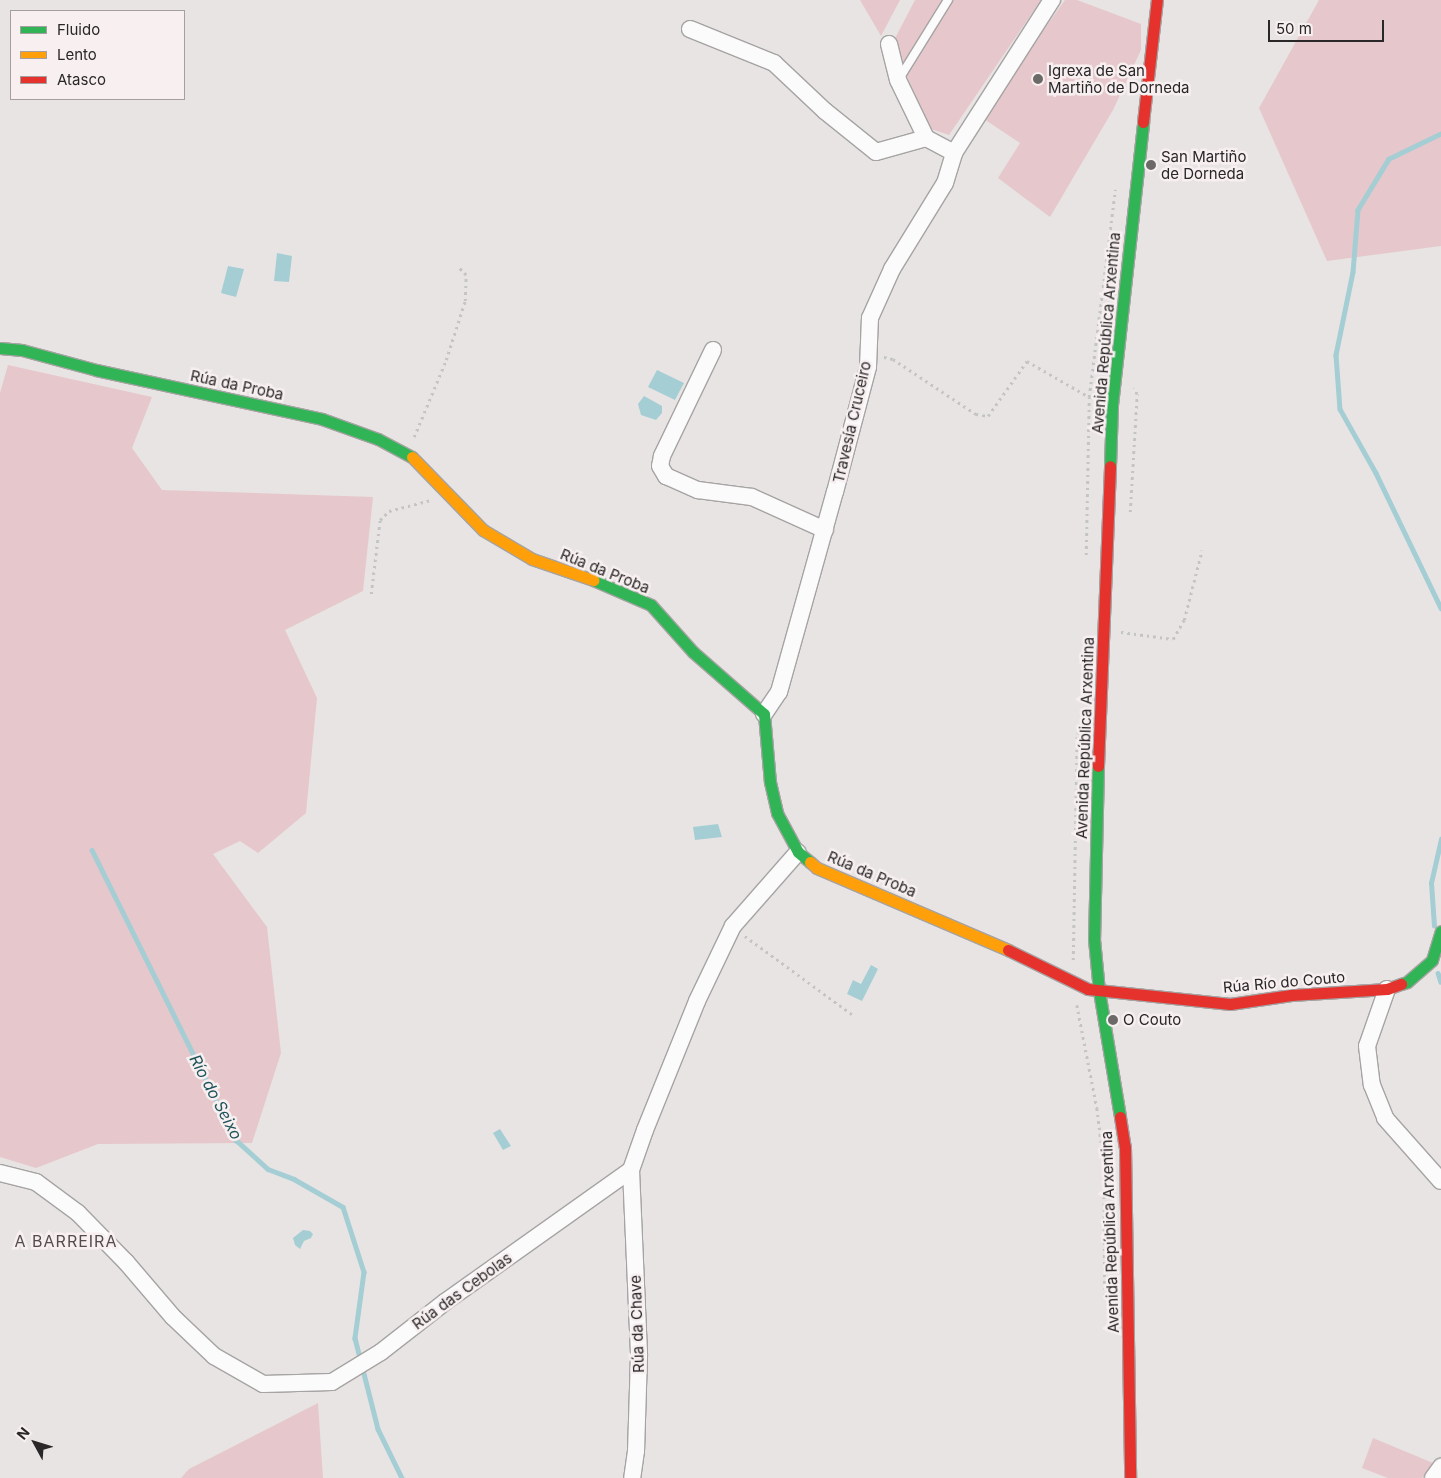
<!DOCTYPE html>
<meta charset="utf-8">
<style>
body{margin:0}
#map{position:relative;width:1441px;height:1478px;overflow:hidden;background:#e8e4e4;font-family:Inter,sans-serif}
div>[style]{position:absolute}
[style*='--x']{left:calc(var(--x)*1px);top:calc(var(--y)*1px);width:calc(var(--w)*1px);rotate:calc(var(--a)*1deg)}
.green>*{inset:0;background:#e6c7cb}
.water>*{inset:0;background:#a4ced4}
.stream>*{height:4.5px;margin:-2.25px;padding:0 2.25px;transform-origin:2.25px;border-radius:2.25px;background:#a4ced4}
.path>*{height:2.5px;margin-top:-1.25px;transform-origin:0;background:repeating-linear-gradient(90deg,#c5c4c4 0 2.5px,transparent 0 6.5px)}
.roads{filter:drop-shadow(1px 0 #a6a3a3) drop-shadow(-1px 0 #a6a3a3) drop-shadow(0 1px #a6a3a3) drop-shadow(0 -1px #a6a3a3)}
.lane>*{height:8px;margin:-4px;padding:0 4px;transform-origin:4px;border-radius:4px;background:#fcfbfb}
.street>*{height:16px;margin:-8px;padding:0 8px;transform-origin:8px;border-radius:8px;background:#fcfbfb}
.fast>*{height:11px;margin:-5.5px;padding:0 5.5px;transform-origin:5.5px;border-radius:5.5px;background:#30b455}
.slow>*{height:11px;margin:-5.5px;padding:0 5.5px;transform-origin:5.5px;border-radius:5.5px;background:#ff9f0a}
.jam>*{height:11px;margin:-5.5px;padding:0 5.5px;transform-origin:5.5px;border-radius:5.5px;background:#e5322d}
.dots>*{width:14px;height:14px;translate:-50% -50%;box-sizing:border-box;border:2px solid #f7eff0;border-radius:50%}
span{translate:-50% -50%;white-space:nowrap;text-align:center;line-height:1.15;-webkit-text-stroke:5px #f7eff0;paint-order:stroke}
.poi-label{font-size:15px;color:#292727}
.left{translate:0 -50%;text-align:left}
.street-label{font-size:15px;color:#292727}
.water-label{font-size:16px;color:#1f545a;font-style:italic}
.neighbourhood-label{font-size:16px;color:#544d4e;letter-spacing:1px}
.legend{position:absolute;left:10px;top:10px;width:175px;height:90px;box-sizing:border-box;background:#f7eff0;border:1px solid #a59fa0;margin:0;padding:6px 9px;list-style:none;font-size:15px;color:#292727}
.legend li{display:flex;align-items:center;gap:10px;height:25px}
.legend b{width:25px;border:1px solid #a59fa0}
.north{position:absolute;left:10px;top:1418px;width:50px;height:50px;-webkit-text-stroke:4px #f7eff0;paint-order:stroke;rotate:309deg;font-size:14px;font-weight:700;line-height:20px;text-align:center;color:#292727}
.north::after{content:'';display:block;margin:auto;width:18px;height:22px;background:#292727;clip-path:polygon(50% 0,100% 100%,50% 72%,0 100%)}
.scale{position:absolute;left:1268px;top:20px;width:116px;height:22px;box-sizing:border-box;border:2px solid #292727;border-top:0;padding-left:6px;font-size:15px;line-height:18px;white-space:nowrap;color:#292727;-webkit-text-stroke:4px #f7eff0;paint-order:stroke}
</style>
<div id="map">
<div class="green">
<i style="clip-path:polygon(860px 0,900px 0,881px 36px)"></i>
<i style="clip-path:polygon(915px 0,1041px 0,949px 135px,931px 129px,892px 44px)"></i>
<i style="clip-path:polygon(1065px 0,1077px 0,1141px 24px,1141px 50px,1113px 110px,1050px 217px,998px 178px,1020px 143px,981px 117px)"></i>
<i style="clip-path:polygon(1319px 0,1441px 0,1441px 246px,1327px 261px,1259px 108px)"></i>
<i style="clip-path:polygon(8px 365px,152px 397px,132px 448px,162px 490px,373px 497px,363px 591px,285px 630px,317px 698px,306px 813px,258px 853px,240px 841px,213px 854px,267px 927px,281px 1053px,252px 1143px,98px 1144px,36px 1168px,0 1157px,0 393px)"></i>
<i style="clip-path:polygon(318px 1403px,323px 1478px,181px 1478px,189px 1469px)"></i>
<i style="clip-path:polygon(1373px 1438px,1433px 1463px,1422px 1478px,1388px 1478px,1362px 1468px)"></i>
</div>
<div class="water">
<i style="clip-path:polygon(277px 253px,292px 256px,289px 282px,274px 281px)"></i>
<i style="clip-path:polygon(228px 266px,244px 269px,236px 297px,221px 293px)"></i>
<i style="clip-path:polygon(657px 370px,684px 383px,675px 400px,648px 387px)"></i>
<i style="clip-path:polygon(644px 396px,662px 406px,662px 413px,656px 420px,641px 415px,638px 404px)"></i>
<i style="clip-path:polygon(718px 824px,722px 837px,695px 840px,693px 827px)"></i>
<i style="clip-path:polygon(871px 965px,878px 969px,862px 1001px,847px 994px,853px 980px,861px 984px)"></i>
<i style="clip-path:polygon(500px 1129px,511px 1146px,503px 1150px,493px 1133px)"></i>
<i style="clip-path:polygon(303px 1230px,310px 1231px,313px 1234px,311px 1238px,304px 1241px,300px 1249px,295px 1245px,293px 1238px)"></i>
</div>
<div class="stream">
<i style="--x:1441;--y:134;--w:58;--a:154.3"></i>
<i style="--x:1389;--y:159;--w:60;--a:121.3"></i>
<i style="--x:1358;--y:210;--w:62;--a:94.6"></i>
<i style="--x:1353;--y:272;--w:85;--a:101.6"></i>
<i style="--x:1336;--y:355;--w:54;--a:85.8"></i>
<i style="--x:1340;--y:409;--w:73;--a:60.6"></i>
<i style="--x:1376;--y:473;--w:150;--a:64.3"></i>
<i style="--x:92;--y:850;--w:324;--a:63.6"></i>
<i style="--x:236;--y:1140;--w:43;--a:42.2"></i>
<i style="--x:268;--y:1169;--w:28;--a:21"></i>
<i style="--x:294;--y:1179;--w:56;--a:29.7"></i>
<i style="--x:343;--y:1207;--w:68;--a:72.1"></i>
<i style="--x:364;--y:1272;--w:67;--a:97.8"></i>
<i style="--x:355;--y:1338;--w:94;--a:75.8"></i>
<i style="--x:378;--y:1429;--w:55;--a:63.9"></i>
<i style="--x:1434;--y:926;--w:43;--a:-94"></i>
<i style="--x:1431;--y:883;--w:45;--a:-77.2"></i>
<i style="--x:1438;--y:973;--w:9;--a:72"></i>
</div>
<div class="path">
<i style="--x:884;--y:357;--w:9;--a:13"></i>
<i style="--x:893;--y:359;--w:100;--a:33.5"></i>
<i style="--x:976;--y:414;--w:12;--a:9"></i>
<i style="--x:988;--y:416;--w:67;--a:-54.7"></i>
<i style="--x:1027;--y:361;--w:72;--a:30.1"></i>
<i style="--x:414;--y:437;--w:83;--a:-67.4"></i>
<i style="--x:446;--y:360;--w:62;--a:-72.1"></i>
<i style="--x:465;--y:301;--w:26;--a:-88"></i>
<i style="--x:466;--y:275;--w:10;--a:-135"></i>
<i style="--x:1130;--y:512;--w:118;--a:-86.6"></i>
<i style="--x:1137;--y:394;--w:7;--a:-124"></i>
<i style="--x:1086;--y:555;--w:158;--a:-88.9"></i>
<i style="--x:1089;--y:397;--w:209;--a:-82.8"></i>
<i style="--x:371;--y:594;--w:75;--a:-83.1"></i>
<i style="--x:380;--y:520;--w:13;--a:-45"></i>
<i style="--x:389;--y:511;--w:43;--a:-14.7"></i>
<i style="--x:1121;--y:632;--w:52;--a:7.7"></i>
<i style="--x:1173;--y:639;--w:22;--a:-60"></i>
<i style="--x:1184;--y:620;--w:72;--a:-75.6"></i>
<i style="--x:745;--y:936;--w:134;--a:36.2"></i>
<i style="--x:1073;--y:960;--w:226;--a:-89"></i>
<i style="--x:1077;--y:734;--w:6;--a:-59"></i>
<i style="--x:1077;--y:1005;--w:105;--a:79"></i>
<i style="--x:1097;--y:1108;--w:56;--a:82.9"></i>
<i style="--x:1104;--y:1164;--w:131;--a:89.6"></i>
<i style="--x:1105;--y:1295;--w:4;--a:27"></i>
</div>
<div class="roads">
<div class="lane">
<i style="--x:899;--y:79;--w:93;--a:-58.2"></i>
</div>
<div class="street">
<i style="--x:690;--y:29;--w:91;--a:22"></i>
<i style="--x:774;--y:63;--w:70;--a:43.3"></i>
<i style="--x:825;--y:111;--w:65;--a:38.8"></i>
<i style="--x:876;--y:152;--w:52;--a:-15.6"></i>
<i style="--x:926;--y:138;--w:32;--a:28"></i>
<i style="--x:889;--y:44;--w:37;--a:76"></i>
<i style="--x:898;--y:80;--w:64;--a:64.2"></i>
<i style="--x:713;--y:350;--w:118;--a:115.7"></i>
<i style="--x:662;--y:456;--w:10;--a:101"></i>
<i style="--x:660;--y:466;--w:12;--a:59"></i>
<i style="--x:666;--y:476;--w:35;--a:24"></i>
<i style="--x:698;--y:490;--w:54;--a:7.4"></i>
<i style="--x:752;--y:497;--w:80;--a:24.3"></i>
<i style="--x:764;--y:714;--w:27;--a:-56"></i>
<i style="--x:779;--y:692;--w:208;--a:-74.4"></i>
<i style="--x:835;--y:492;--w:129;--a:-75.2"></i>
<i style="--x:868;--y:367;--w:49;--a:-87.7"></i>
<i style="--x:870;--y:318;--w:54;--a:-65.8"></i>
<i style="--x:892;--y:269;--w:101;--a:-58.4"></i>
<i style="--x:945;--y:183;--w:31;--a:-73"></i>
<i style="--x:954;--y:153;--w:182;--a:-57.4"></i>
<i style="--x:1387;--y:989;--w:60;--a:109.3"></i>
<i style="--x:1367;--y:1046;--w:39;--a:83"></i>
<i style="--x:1372;--y:1085;--w:35;--a:68"></i>
<i style="--x:1385;--y:1118;--w:84;--a:48.4"></i>
<i style="--x:631;--y:1170;--w:186;--a:87.5"></i>
<i style="--x:639;--y:1356;--w:95;--a:91.8"></i>
<i style="--x:636;--y:1451;--w:27;--a:98"></i>
<i style="--x:0;--y:1173;--w:37;--a:14"></i>
<i style="--x:36;--y:1182;--w:52;--a:36.4"></i>
<i style="--x:78;--y:1213;--w:69;--a:45.6"></i>
<i style="--x:126;--y:1262;--w:72;--a:49.5"></i>
<i style="--x:173;--y:1317;--w:57;--a:43.6"></i>
<i style="--x:214;--y:1356;--w:56;--a:29.7"></i>
<i style="--x:263;--y:1384;--w:69;--a:-1.7"></i>
<i style="--x:332;--y:1382;--w:57;--a:-31.5"></i>
<i style="--x:381;--y:1352;--w:81;--a:-38"></i>
<i style="--x:445;--y:1302;--w:228;--a:-35.4"></i>
<i style="--x:631;--y:1170;--w:42;--a:-70.7"></i>
<i style="--x:645;--y:1130;--w:139;--a:-68"></i>
<i style="--x:697;--y:1001;--w:83;--a:-64.4"></i>
<i style="--x:733;--y:926;--w:98;--a:-48.7"></i>
<i style="--x:1433;--y:1478;--w:14;--a:-54"></i>
</div>
<div class="fast">
<i style="--x:0;--y:348;--w:22;--a:5"></i>
<i style="--x:22;--y:350;--w:77;--a:15.1"></i>
<i style="--x:96;--y:370;--w:231;--a:12.2"></i>
<i style="--x:322;--y:419;--w:59;--a:19.7"></i>
<i style="--x:378;--y:439;--w:38;--a:28"></i>
<i style="--x:1110;--y:466;--w:61;--a:-88.1"></i>
<i style="--x:1112;--y:405;--w:285;--a:-83.7"></i>
<i style="--x:593;--y:580;--w:63;--a:23.3"></i>
<i style="--x:651;--y:605;--w:63;--a:48.2"></i>
<i style="--x:693;--y:652;--w:94;--a:41.1"></i>
<i style="--x:764;--y:714;--w:68;--a:85"></i>
<i style="--x:770;--y:782;--w:32;--a:77"></i>
<i style="--x:777;--y:813;--w:44;--a:61.7"></i>
<i style="--x:798;--y:852;--w:16;--a:40"></i>
<i style="--x:1098;--y:766;--w:173;--a:91.3"></i>
<i style="--x:1094;--y:939;--w:52;--a:84.5"></i>
<i style="--x:1099;--y:991;--w:128;--a:80.5"></i>
<i style="--x:1401;--y:984;--w:6;--a:-18"></i>
<i style="--x:1407;--y:982;--w:33;--a:-41"></i>
<i style="--x:1432;--y:960;--w:30;--a:-73"></i>
</div>
<div class="slow">
<i style="--x:412;--y:457;--w:102;--a:45.8"></i>
<i style="--x:483;--y:530;--w:57;--a:30.6"></i>
<i style="--x:532;--y:559;--w:65;--a:19"></i>
<i style="--x:810;--y:862;--w:9;--a:41"></i>
<i style="--x:817;--y:868;--w:208;--a:23.2"></i>
</div>
<div class="jam">
<i style="--x:1143;--y:122;--w:123;--a:-83.5"></i>
<i style="--x:1098;--y:766;--w:300;--a:-87.7"></i>
<i style="--x:1008;--y:950;--w:89;--a:26"></i>
<i style="--x:1088;--y:989;--w:143;--a:6"></i>
<i style="--x:1230;--y:1004;--w:62;--a:-8.4"></i>
<i style="--x:1291;--y:995;--w:96;--a:-3.6"></i>
<i style="--x:1387;--y:989;--w:15;--a:-20"></i>
<i style="--x:1120;--y:1117;--w:30;--a:81"></i>
<i style="--x:1125;--y:1147;--w:331;--a:89.1"></i>
</div>
</div>
<div class="dots">
<i style="left:1038px;top:79px;background:#6c6969"></i>
<i style="left:1151px;top:165px;background:#6c6969"></i>
<i style="left:1113px;top:1020px;background:#6c6969"></i>
</div>
<div class="poi-label">
<span class="left" style="left:1048px;top:79px">Igrexa de San<br>Martiño de Dorneda</span>
<span class="left" style="left:1161px;top:165px">San Martiño<br>de Dorneda</span>
<span class="left" style="left:1123px;top:1020px">O Couto</span>
</div>
<div class="street-label">
<span style="left:1106px;top:333px;rotate:-85deg">Avenida República Arxentina</span>
<span style="left:237px;top:385px;rotate:12deg">Rúa da Proba</span>
<span style="left:852px;top:422px;rotate:-77deg">Travesía Cruceiro</span>
<span style="left:605px;top:571px;rotate:22deg">Rúa da Proba</span>
<span style="left:1085px;top:738px;rotate:-88deg">Avenida República Arxentina</span>
<span style="left:872px;top:874px;rotate:23deg">Rúa da Proba</span>
<span style="left:1284px;top:982px;rotate:-5deg">Rúa Río do Couto</span>
<span style="left:1110px;top:1232px;rotate:-92deg">Avenida República Arxentina</span>
<span style="left:462px;top:1291px;rotate:-36deg">Rúa das Cebolas</span>
<span style="left:637px;top:1324px;rotate:-92deg">Rúa da Chave</span>
</div>
<div class="water-label">
<span style="left:216px;top:1097px;rotate:62deg">Río do Seixo</span>
</div>
<div class="neighbourhood-label">
<span style="left:66px;top:1241px">A BARREIRA</span>
</div>
<ul class="legend">
<li><b style="height:6px;background:#30b455"></b>Fluido</li>
<li><b style="height:6px;background:#ff9f0a"></b>Lento</li>
<li><b style="height:6px;background:#e5322d"></b>Atasco</li>
</ul>
<div class="north">N</div>
<div class="scale">50 m</div>
</div>
